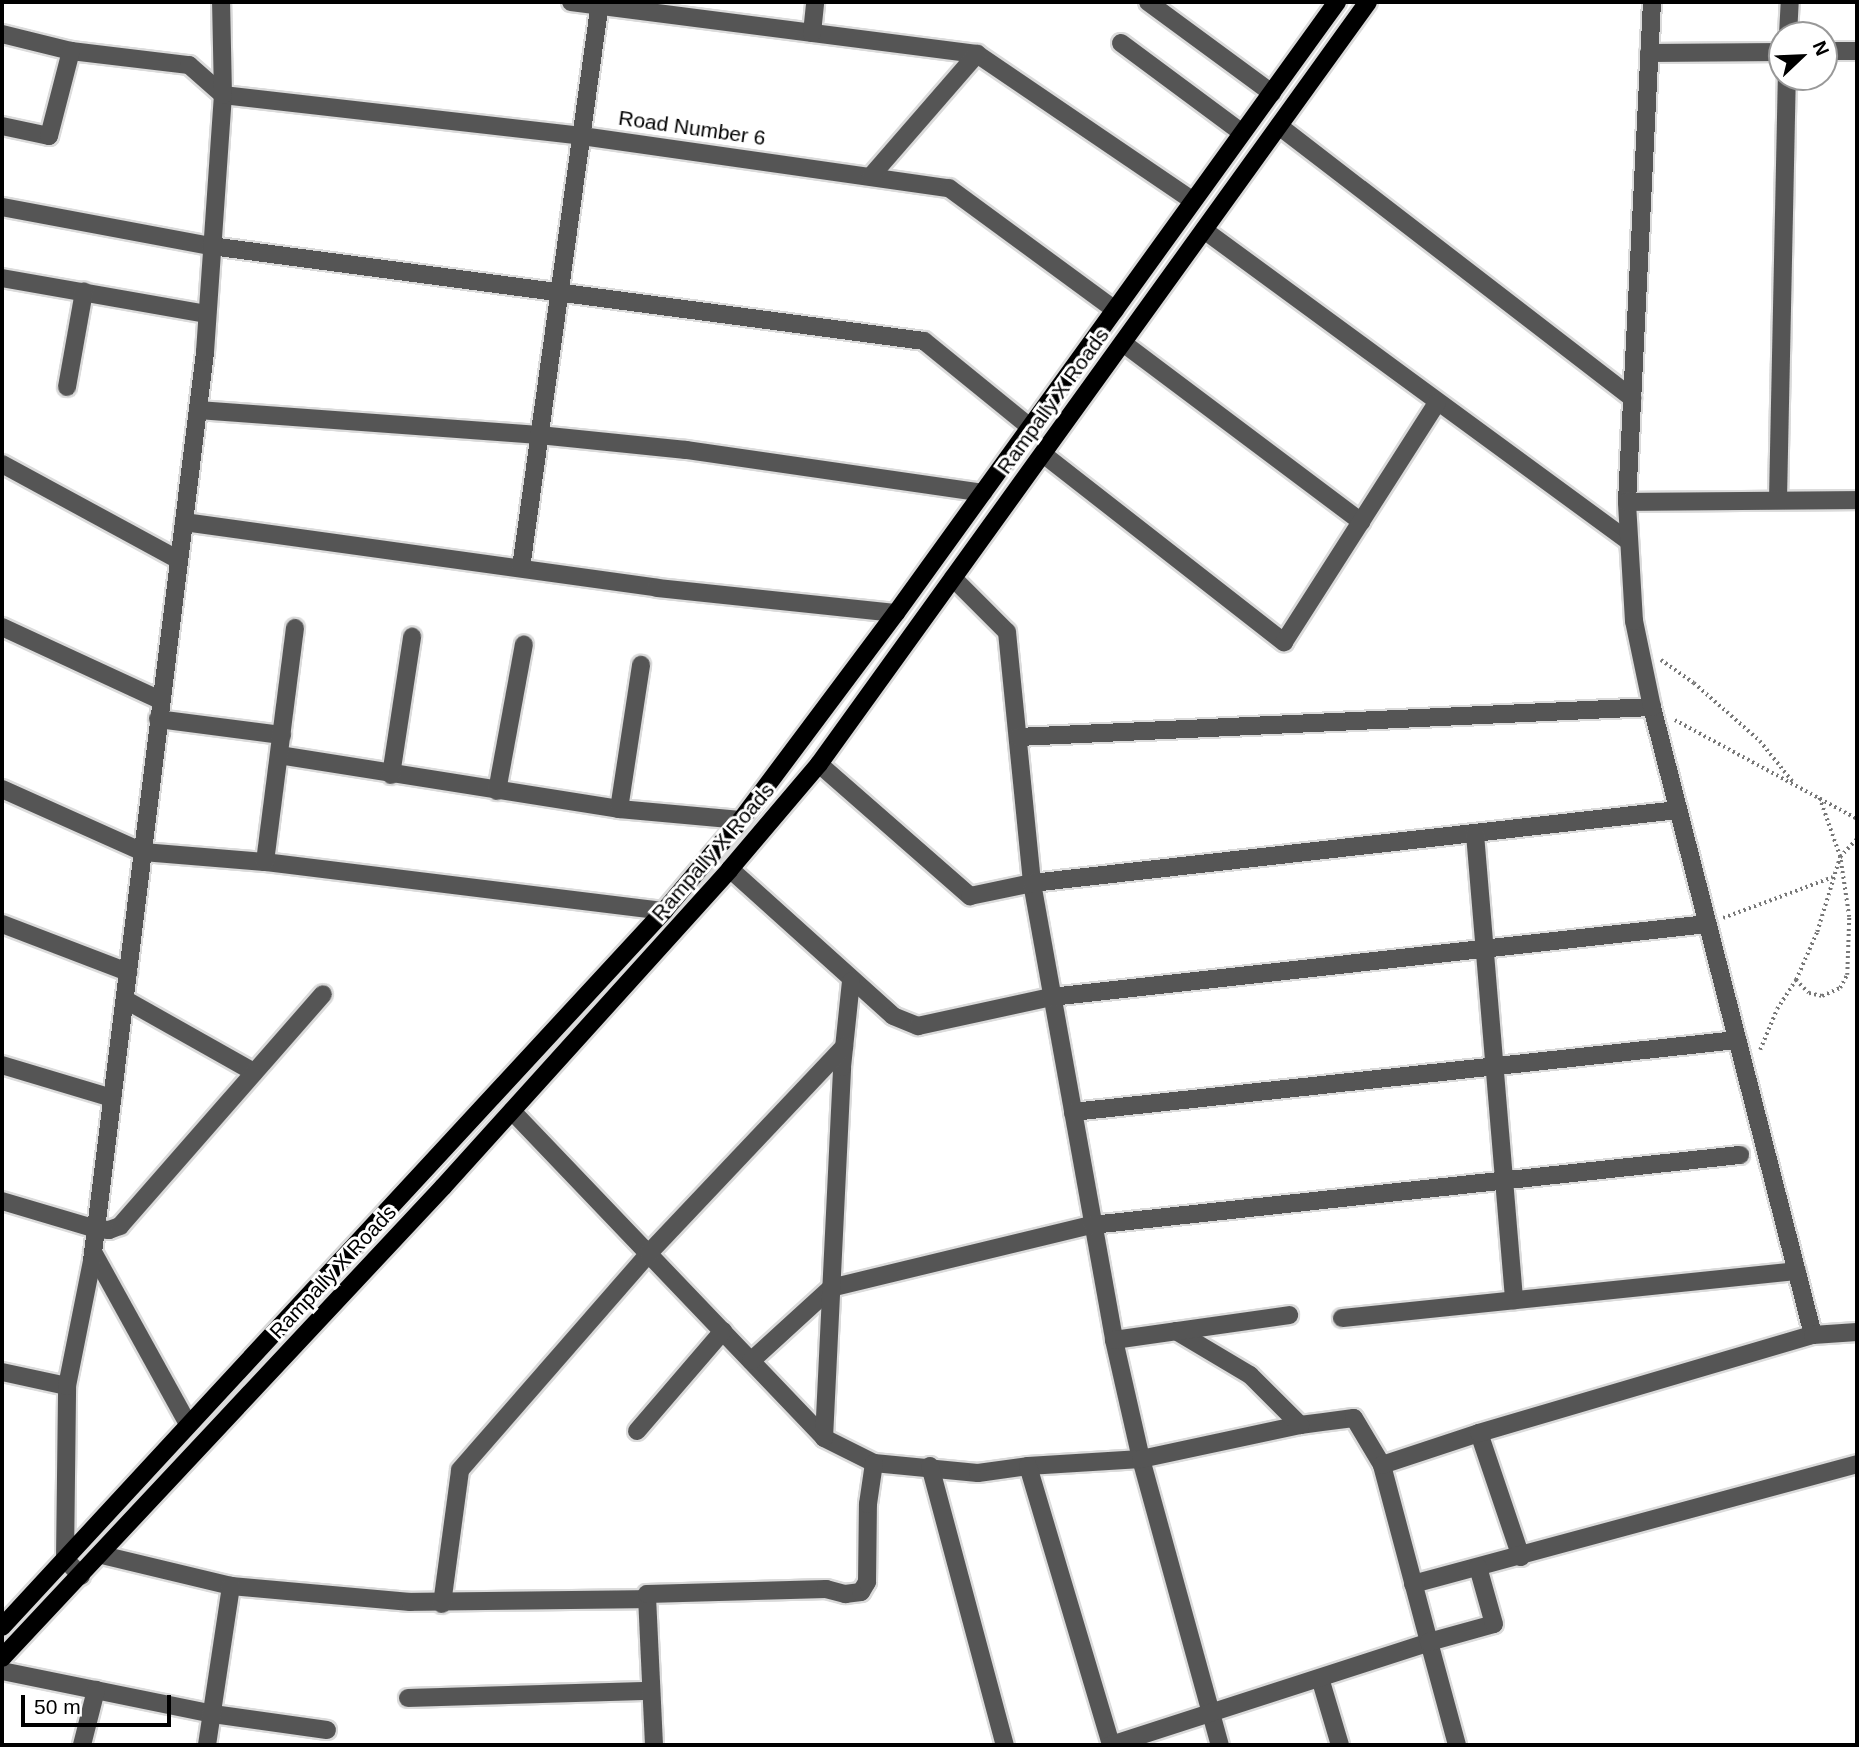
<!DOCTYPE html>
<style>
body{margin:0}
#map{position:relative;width:1859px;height:1747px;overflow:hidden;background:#fff;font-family:Arial,sans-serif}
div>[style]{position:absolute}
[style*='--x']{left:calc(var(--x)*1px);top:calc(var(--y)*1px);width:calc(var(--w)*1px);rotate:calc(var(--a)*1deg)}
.path>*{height:3.5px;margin-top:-1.75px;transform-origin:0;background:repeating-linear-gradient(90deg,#777 0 2px,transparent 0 5.5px)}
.roads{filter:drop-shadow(2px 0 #dbdbdb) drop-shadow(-2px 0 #dbdbdb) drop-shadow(0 2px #dbdbdb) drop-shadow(0 -2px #dbdbdb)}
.minor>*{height:18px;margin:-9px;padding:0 9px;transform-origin:9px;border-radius:9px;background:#555}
.major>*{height:18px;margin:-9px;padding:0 9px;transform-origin:9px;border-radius:9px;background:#000}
span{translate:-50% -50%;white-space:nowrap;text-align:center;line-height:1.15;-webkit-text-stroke:6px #fff;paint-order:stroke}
.street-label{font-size:21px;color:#000}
.frame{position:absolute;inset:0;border:4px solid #000;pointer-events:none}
.north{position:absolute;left:1768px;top:21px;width:70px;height:70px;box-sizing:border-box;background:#fff;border:2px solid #999;border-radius:50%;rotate:67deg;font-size:19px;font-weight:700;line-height:28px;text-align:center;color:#000}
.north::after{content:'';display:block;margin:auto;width:24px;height:32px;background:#000;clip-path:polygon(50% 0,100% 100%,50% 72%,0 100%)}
.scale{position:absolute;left:21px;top:1695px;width:150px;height:32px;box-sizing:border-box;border:4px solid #000;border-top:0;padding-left:9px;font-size:21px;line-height:24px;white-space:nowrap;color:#000;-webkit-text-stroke:5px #fff;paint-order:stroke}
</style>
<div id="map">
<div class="path">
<i style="--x:1661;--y:660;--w:40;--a:34.9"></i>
<i style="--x:1694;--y:683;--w:88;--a:41.3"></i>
<i style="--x:1760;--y:741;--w:53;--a:51.2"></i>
<i style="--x:1675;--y:720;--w:207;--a:28.5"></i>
<i style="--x:1723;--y:918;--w:117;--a:-20.4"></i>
<i style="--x:1796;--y:980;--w:18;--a:45"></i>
<i style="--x:1809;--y:993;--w:13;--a:13"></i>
<i style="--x:1822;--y:996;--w:20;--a:-24"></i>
<i style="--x:1840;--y:988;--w:15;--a:-62"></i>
<i style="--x:1847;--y:975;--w:58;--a:-88"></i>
<i style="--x:1849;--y:917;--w:61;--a:-98.5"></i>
<i style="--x:1840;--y:857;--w:25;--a:-47"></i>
<i style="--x:1760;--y:1050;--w:44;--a:-67.5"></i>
<i style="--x:1777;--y:1009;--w:35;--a:-57"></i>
<i style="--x:1796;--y:980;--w:52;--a:-66.4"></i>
<i style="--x:1817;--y:932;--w:78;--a:-73"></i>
<i style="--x:1840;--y:857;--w:64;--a:-109.3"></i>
</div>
<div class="roads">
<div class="minor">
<i style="--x:571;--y:2;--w:409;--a:7.3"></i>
<i style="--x:977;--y:54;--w:260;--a:34.2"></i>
<i style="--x:1148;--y:2;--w:154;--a:36.3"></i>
<i style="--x:812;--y:33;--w:31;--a:-84"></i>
<i style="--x:2;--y:34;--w:71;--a:13.8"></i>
<i style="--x:71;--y:51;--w:119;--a:6.8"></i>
<i style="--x:189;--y:65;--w:45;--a:41.4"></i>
<i style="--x:223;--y:95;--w:361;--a:6.5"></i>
<i style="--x:582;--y:136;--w:371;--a:8.1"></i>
<i style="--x:949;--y:188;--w:206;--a:36.3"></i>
<i style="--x:1788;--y:35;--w:33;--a:-87"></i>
<i style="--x:1121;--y:43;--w:149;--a:36.6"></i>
<i style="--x:1824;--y:51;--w:33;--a:0"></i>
<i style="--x:1649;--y:53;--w:133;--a:-0.4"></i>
<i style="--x:2;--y:126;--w:48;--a:12"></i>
<i style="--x:49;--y:136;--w:88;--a:-75.5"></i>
<i style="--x:1279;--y:126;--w:446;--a:37.6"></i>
<i style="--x:871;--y:176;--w:162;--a:-49"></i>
<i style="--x:2;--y:207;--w:213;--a:10.6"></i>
<i style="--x:211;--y:246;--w:719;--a:7.59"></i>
<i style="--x:924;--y:341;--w:138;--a:39.1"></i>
<i style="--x:1204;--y:230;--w:524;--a:36.24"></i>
<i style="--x:2;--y:278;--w:208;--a:10"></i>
<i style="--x:1123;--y:343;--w:298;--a:36.9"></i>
<i style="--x:67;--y:387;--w:97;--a:-79.9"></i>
<i style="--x:198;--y:410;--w:342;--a:4.2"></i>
<i style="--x:539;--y:435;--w:148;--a:5.8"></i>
<i style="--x:686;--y:450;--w:300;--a:8.2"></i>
<i style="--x:1043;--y:454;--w:306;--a:38"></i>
<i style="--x:1284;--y:642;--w:284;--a:-57.4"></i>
<i style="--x:2;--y:464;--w:199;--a:28.5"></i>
<i style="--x:1778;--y:499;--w:422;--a:-88.8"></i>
<i style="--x:1627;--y:502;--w:501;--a:-87.14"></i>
<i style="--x:184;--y:522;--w:478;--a:7.9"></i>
<i style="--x:657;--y:588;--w:240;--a:6"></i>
<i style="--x:521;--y:568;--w:571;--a:-82.05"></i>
<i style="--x:953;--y:578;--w:76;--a:45"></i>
<i style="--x:1007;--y:632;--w:252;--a:84.3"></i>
<i style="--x:1032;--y:883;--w:464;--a:79.8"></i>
<i style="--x:1114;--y:1340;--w:122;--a:77.2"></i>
<i style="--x:1141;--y:1459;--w:297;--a:74.6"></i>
<i style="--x:2;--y:627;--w:174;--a:24.8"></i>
<i style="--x:158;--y:719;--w:125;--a:7.4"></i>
<i style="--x:1018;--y:737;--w:635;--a:-2.71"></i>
<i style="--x:279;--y:755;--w:344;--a:9"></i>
<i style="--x:619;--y:809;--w:122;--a:5.2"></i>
<i style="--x:819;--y:764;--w:201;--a:41.2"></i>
<i style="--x:970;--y:896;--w:63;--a:-11.8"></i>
<i style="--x:1032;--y:883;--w:650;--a:-6.45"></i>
<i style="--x:391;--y:775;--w:140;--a:-81.3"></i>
<i style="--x:2;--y:789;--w:154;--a:24.1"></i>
<i style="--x:143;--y:852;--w:122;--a:4.7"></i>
<i style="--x:265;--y:862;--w:402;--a:7"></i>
<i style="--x:497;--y:791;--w:149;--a:-79.6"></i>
<i style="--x:619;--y:809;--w:146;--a:-81.3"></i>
<i style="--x:1475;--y:834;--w:468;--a:85.2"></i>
<i style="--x:265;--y:862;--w:236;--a:-82.7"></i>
<i style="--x:730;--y:869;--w:219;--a:42"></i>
<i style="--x:893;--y:1016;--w:27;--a:22"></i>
<i style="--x:918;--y:1026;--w:136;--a:-12.3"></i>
<i style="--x:1051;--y:997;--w:660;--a:-6.35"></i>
<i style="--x:2;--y:924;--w:135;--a:20.9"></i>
<i style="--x:126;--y:1000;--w:147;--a:29.4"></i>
<i style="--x:2;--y:1065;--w:115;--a:16.7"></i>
<i style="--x:512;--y:1111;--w:452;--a:46.3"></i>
<i style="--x:824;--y:1438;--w:56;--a:26.6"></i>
<i style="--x:874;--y:1463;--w:104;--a:5.5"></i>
<i style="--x:978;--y:1473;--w:50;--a:-8"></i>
<i style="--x:1028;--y:1466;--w:113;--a:-3.5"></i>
<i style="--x:1141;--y:1459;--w:163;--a:-12.1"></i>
<i style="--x:1300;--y:1425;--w:54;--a:-7.4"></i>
<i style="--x:1354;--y:1418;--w:55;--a:59.2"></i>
<i style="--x:1073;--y:1112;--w:668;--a:-6.19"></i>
<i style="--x:2;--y:1201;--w:98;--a:16.6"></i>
<i style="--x:96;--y:1229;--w:13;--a:4"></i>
<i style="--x:109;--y:1230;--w:12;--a:-20"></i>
<i style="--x:120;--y:1226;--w:308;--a:-48.8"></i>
<i style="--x:93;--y:1252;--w:196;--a:61.1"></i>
<i style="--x:1342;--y:1318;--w:457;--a:-5.9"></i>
<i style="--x:1176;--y:1331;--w:86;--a:30.7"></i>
<i style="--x:1250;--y:1375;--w:71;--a:45"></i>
<i style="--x:1813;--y:1335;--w:648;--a:-104.38"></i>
<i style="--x:1652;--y:707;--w:88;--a:-101.8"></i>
<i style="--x:1634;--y:621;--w:119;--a:-93.4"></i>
<i style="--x:1627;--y:502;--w:230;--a:-0.5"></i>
<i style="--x:1114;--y:1340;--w:177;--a:-8.1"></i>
<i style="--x:751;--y:1361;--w:108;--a:-42.4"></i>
<i style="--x:831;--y:1288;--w:268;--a:-13.6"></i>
<i style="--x:1092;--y:1225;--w:652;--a:-6.17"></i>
<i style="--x:2;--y:1372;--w:66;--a:12.2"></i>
<i style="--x:637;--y:1431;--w:132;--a:-49.3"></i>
<i style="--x:1479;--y:1433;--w:131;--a:71.3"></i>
<i style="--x:824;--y:1438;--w:371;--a:-87.2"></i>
<i style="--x:842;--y:1067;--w:86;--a:-84"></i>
<i style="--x:930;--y:1466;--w:289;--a:75"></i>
<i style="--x:1028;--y:1466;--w:291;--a:73.4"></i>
<i style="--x:102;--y:1555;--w:133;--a:13.5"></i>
<i style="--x:231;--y:1586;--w:180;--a:5.1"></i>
<i style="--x:410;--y:1602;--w:237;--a:-0.7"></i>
<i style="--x:81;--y:1576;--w:23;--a:-133"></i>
<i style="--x:65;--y:1559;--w:173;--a:-89.3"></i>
<i style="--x:67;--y:1386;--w:127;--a:-78.7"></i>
<i style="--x:92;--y:1261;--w:916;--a:-82.91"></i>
<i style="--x:205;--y:352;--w:258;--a:-86"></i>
<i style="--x:223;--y:95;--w:93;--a:-91.2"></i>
<i style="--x:1413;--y:1584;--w:460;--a:-15.1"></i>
<i style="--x:442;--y:1604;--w:135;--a:-82.3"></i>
<i style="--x:460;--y:1470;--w:288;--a:-48.9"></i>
<i style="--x:649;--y:1253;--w:284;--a:-46.6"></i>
<i style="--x:2;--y:1671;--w:215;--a:11.5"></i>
<i style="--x:213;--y:1714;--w:115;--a:8"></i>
<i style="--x:1320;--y:1678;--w:70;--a:73.4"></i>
<i style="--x:408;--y:1698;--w:243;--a:-1.7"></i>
<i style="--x:82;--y:1745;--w:57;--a:-75.7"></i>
<i style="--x:207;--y:1745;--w:161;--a:-81.4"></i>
<i style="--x:654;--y:1745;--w:151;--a:-92.7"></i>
<i style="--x:647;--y:1594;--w:179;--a:-1.6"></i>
<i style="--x:826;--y:1589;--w:20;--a:15"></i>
<i style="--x:845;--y:1594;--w:16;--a:-7"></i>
<i style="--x:861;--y:1592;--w:12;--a:-59"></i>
<i style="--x:867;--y:1582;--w:78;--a:-89.3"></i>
<i style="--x:868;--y:1504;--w:41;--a:-81.7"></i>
<i style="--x:1111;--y:1745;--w:334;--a:-17.9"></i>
<i style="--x:1429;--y:1642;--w:183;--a:-104.9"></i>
<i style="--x:1382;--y:1465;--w:102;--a:-18.3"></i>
<i style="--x:1479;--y:1433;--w:348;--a:-16.4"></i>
<i style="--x:1813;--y:1335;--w:44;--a:-3.9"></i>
<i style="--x:1457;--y:1745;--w:107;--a:-105.2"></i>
<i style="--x:1429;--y:1642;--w:67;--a:-15.5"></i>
<i style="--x:1494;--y:1624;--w:59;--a:-105.7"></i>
</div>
<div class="major">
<i style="--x:2;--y:1627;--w:975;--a:-47.24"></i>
<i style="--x:664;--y:911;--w:119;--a:-49.8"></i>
<i style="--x:741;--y:820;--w:259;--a:-53.2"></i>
<i style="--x:896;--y:613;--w:754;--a:-54.18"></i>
<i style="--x:2;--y:1658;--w:645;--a:-46.88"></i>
<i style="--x:443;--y:1187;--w:428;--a:-47.9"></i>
<i style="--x:730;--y:869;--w:138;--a:-49.7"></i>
<i style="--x:819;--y:764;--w:939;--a:-54.23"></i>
</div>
</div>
<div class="street-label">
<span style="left:692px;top:128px;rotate:8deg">Road Number 6</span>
<span style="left:1053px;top:401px;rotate:-54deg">Rampally X Roads</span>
<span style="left:713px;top:852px;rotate:-49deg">Rampally X Roads</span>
<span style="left:333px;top:1272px;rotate:-47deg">Rampally X Roads</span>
</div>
<div class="frame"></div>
<div class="north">N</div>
<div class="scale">50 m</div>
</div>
